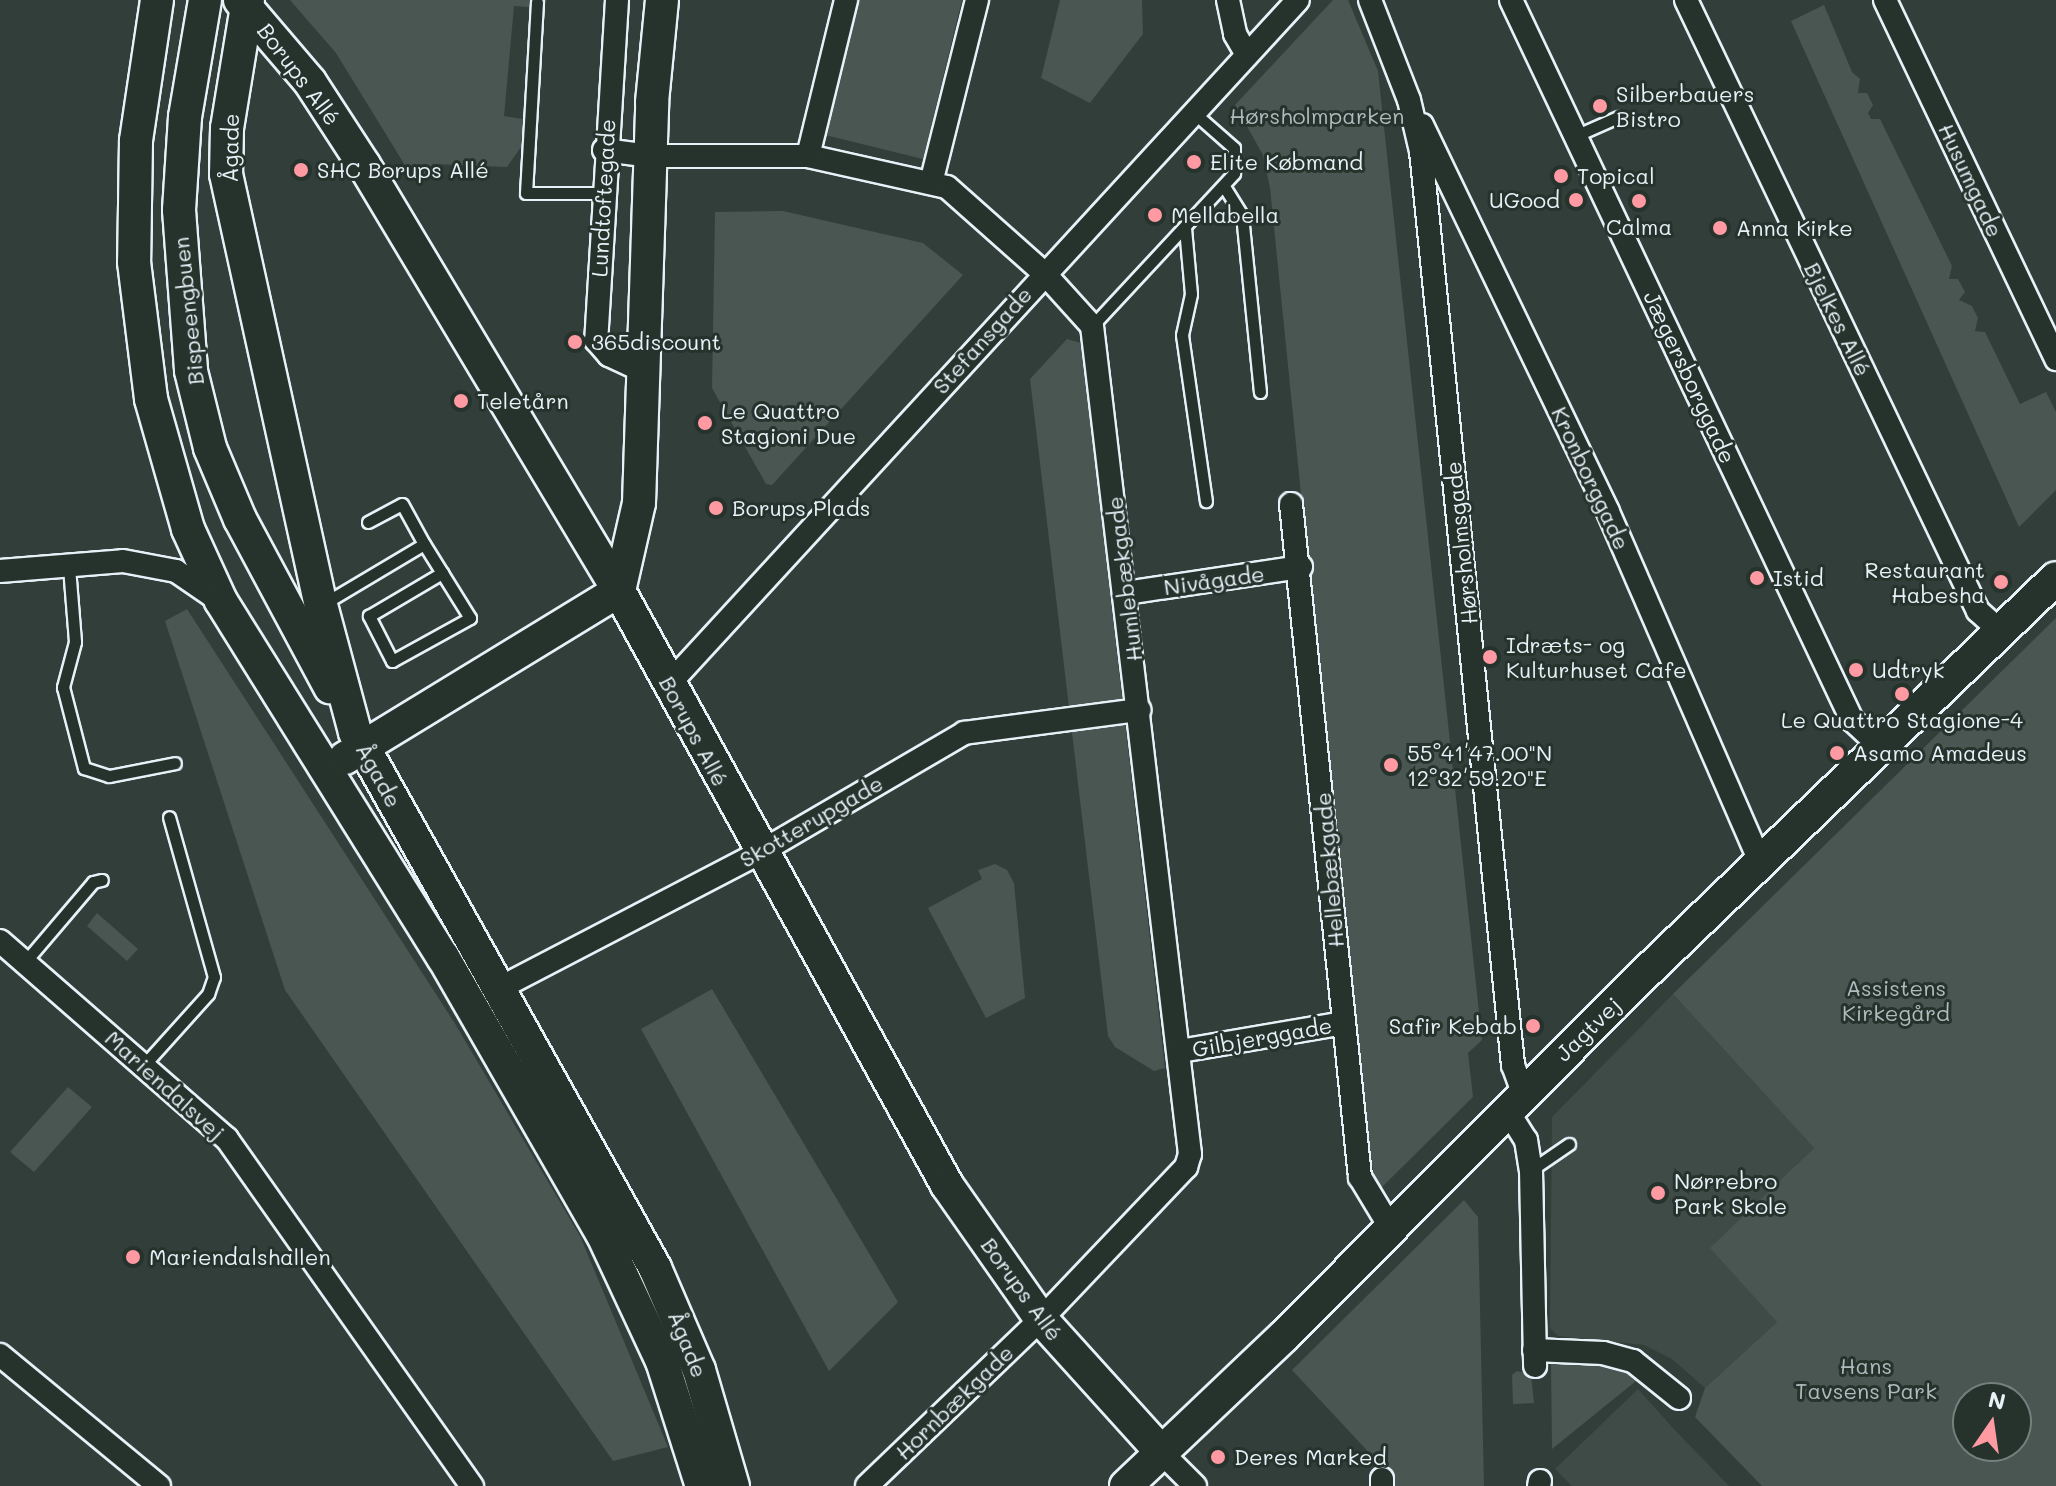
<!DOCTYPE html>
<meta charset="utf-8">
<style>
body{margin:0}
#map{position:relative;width:2056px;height:1486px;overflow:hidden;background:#323e39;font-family:Mali,sans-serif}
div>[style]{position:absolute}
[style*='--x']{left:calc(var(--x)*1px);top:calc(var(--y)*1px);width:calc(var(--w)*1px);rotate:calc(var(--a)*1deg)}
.built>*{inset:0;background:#3f4b46}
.green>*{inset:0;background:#495651}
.roads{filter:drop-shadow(2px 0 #e8f1f8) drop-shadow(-2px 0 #e8f1f8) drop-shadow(0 2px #e8f1f8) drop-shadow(0 -2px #e8f1f8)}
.lane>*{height:11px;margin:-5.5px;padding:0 5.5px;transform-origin:5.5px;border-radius:5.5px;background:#26332d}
.street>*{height:22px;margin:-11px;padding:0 11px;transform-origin:11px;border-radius:11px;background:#26332d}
.secondary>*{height:32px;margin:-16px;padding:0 16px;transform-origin:16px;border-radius:16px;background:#26332d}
.dots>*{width:22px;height:22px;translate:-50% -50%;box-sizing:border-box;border:4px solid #26332d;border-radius:50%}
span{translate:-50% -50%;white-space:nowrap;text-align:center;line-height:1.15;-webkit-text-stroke:6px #26332d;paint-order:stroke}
.street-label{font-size:22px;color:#e8f1f8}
.poi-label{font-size:22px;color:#e8f1f8}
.left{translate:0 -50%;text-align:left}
.right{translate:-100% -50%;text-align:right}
.park-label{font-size:22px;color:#b0bbbe}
.north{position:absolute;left:1952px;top:1382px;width:80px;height:80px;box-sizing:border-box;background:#26332d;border:2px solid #747f7e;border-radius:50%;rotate:13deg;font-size:22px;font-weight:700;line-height:32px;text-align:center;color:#e8f1f8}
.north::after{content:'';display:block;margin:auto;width:28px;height:36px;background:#ff9aa2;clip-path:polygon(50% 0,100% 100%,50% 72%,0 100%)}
</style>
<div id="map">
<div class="built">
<i style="clip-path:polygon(1673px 994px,1814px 1148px,1795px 1166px,1777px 1322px,1705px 1388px,1672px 1359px,1644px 1345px,1558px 1336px,1550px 1328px,1552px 1117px)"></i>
<i style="clip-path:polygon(1638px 1389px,1673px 1428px,1729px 1486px,1572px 1486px,1555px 1469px)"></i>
</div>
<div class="green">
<i style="clip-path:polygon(290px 0,547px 0,542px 8px,514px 6px,504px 116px,523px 119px,521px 147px,507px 167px,432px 164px,431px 179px,414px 180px,336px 53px)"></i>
<i style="clip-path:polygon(858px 0,962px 0,923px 159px,825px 135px)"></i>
<i style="clip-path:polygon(1060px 0,1142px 0,1143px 34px,1090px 103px,1041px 78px)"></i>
<i style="clip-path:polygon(1333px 0,1348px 0,1378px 71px,1482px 1040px,1468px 1053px,1473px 1097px,1377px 1192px,1365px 1125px,1270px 188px,1263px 155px,1235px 105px)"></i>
<i style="clip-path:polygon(1824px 5px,1852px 72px,1860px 79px,1858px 93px,1867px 93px,1873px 105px,1868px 113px,1871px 119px,1880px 119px,1952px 266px,1949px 279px,1958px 279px,1965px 292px,1959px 300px,1972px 306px,1978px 318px,1975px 331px,1985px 332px,2020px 404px,2046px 392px,2056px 412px,2056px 490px,2019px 527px,1791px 21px)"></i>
<i style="clip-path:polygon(783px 211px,923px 243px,963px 275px,772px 485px,766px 484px,712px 388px,715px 212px)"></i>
<i style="clip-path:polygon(1067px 339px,1081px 343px,1165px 1068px,1154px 1071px,1115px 1047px,1108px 1036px,1030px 379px)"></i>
<i style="clip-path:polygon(187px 609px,454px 1022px,580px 1236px,668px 1447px,613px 1461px,285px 990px,165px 621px)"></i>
<i style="clip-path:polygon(evenodd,2056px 618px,2056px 1486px,1762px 1486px,1695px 1417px,1705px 1388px,1777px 1322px,1710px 1248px,1814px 1148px,1673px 994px,2056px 618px,2016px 1398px,2016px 1446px,1968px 1446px,1968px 1398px,2016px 1398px)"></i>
<i style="clip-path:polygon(995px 864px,1007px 870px,1014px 883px,1025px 998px,986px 1018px,928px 908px,982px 879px,978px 870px)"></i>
<i style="clip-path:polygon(97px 913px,138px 949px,127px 961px,87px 926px)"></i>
<i style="clip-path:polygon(712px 989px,898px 1302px,829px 1371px,641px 1029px)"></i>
<i style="clip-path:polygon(68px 1087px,92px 1107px,34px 1172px,10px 1152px)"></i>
<i style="clip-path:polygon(1464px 1200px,1478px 1217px,1484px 1486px,1390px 1486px,1389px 1474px,1292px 1370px)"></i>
<i style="clip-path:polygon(1594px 1362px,1628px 1370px,1667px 1397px,1666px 1402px,1636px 1381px,1552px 1449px,1551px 1364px)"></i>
<i style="clip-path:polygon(1517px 1371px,1531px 1375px,1534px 1403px,1513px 1404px,1512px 1375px)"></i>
</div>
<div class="roads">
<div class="lane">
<i style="--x:537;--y:2;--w:191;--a:93.3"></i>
<i style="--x:526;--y:193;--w:76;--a:0"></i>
<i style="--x:1575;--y:136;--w:47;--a:-23.8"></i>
<i style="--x:1225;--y:188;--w:32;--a:58"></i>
<i style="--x:1242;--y:215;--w:178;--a:84.2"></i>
<i style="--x:1185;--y:228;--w:66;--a:84.8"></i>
<i style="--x:1191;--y:294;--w:42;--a:102.4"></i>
<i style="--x:1182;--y:335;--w:168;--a:81.8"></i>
<i style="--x:1092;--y:326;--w:209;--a:-47.1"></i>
<i style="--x:1234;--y:173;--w:25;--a:-90"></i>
<i style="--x:1234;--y:148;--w:55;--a:-138.7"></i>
<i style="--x:368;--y:522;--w:38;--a:-28"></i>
<i style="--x:402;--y:504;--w:46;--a:61.2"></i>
<i style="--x:69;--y:567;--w:75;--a:85.4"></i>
<i style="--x:75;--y:642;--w:47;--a:104.9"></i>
<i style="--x:63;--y:687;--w:84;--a:75.5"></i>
<i style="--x:84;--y:768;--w:26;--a:18"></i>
<i style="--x:109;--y:776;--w:67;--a:-11.1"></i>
<i style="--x:325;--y:603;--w:115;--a:-30.8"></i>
<i style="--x:424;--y:544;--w:87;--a:58.1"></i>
<i style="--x:470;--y:618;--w:89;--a:151.1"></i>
<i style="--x:392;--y:661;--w:51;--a:-117.1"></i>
<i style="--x:369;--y:616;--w:85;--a:-30.5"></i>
<i style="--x:25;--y:962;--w:105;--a:-49.6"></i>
<i style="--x:93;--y:882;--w:9;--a:-13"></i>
<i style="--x:144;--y:1065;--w:96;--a:-48"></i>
<i style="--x:208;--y:994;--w:18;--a:-71"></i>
<i style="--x:214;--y:977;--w:166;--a:-105.7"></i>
<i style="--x:1531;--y:1170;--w:46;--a:-34.4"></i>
</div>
<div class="street">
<i style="--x:617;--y:0;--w:341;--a:93.5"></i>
<i style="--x:596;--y:340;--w:20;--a:49"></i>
<i style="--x:609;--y:355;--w:38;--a:25"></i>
<i style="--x:1228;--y:0;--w:35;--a:78"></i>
<i style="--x:1235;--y:34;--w:24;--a:60"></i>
<i style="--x:1370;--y:0;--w:107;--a:68.7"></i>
<i style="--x:1409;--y:100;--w:52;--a:76.8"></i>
<i style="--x:1421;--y:151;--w:919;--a:84.25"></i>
<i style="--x:1513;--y:1065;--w:30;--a:70"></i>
<i style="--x:1511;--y:0;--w:797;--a:64.66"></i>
<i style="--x:1852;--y:720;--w:38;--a:43"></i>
<i style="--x:1686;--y:0;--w:677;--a:64.46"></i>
<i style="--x:1978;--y:611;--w:30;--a:42"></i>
<i style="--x:1885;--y:0;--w:398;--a:64.5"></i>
<i style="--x:1422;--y:125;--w:429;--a:64.3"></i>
<i style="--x:1608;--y:512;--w:381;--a:66.5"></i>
<i style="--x:604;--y:150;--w:46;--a:7.4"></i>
<i style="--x:650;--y:156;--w:158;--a:0"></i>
<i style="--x:808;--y:156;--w:142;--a:12.6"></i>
<i style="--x:947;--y:187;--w:131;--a:41.6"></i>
<i style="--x:1045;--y:274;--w:70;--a:47.9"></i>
<i style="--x:1092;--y:326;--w:834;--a:83.25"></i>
<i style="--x:1190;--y:1154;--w:14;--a:107"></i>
<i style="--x:1186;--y:1167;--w:210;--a:133.6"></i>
<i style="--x:1041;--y:1319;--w:241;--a:136.2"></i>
<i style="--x:808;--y:156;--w:161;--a:-76.3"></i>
<i style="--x:931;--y:183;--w:189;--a:-75.9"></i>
<i style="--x:1291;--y:504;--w:677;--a:84.15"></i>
<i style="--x:1360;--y:1177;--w:58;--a:59"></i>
<i style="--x:0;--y:571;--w:123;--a:-4.6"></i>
<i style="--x:123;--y:561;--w:54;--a:10.7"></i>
<i style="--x:176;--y:571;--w:53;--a:34.3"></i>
<i style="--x:1126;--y:593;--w:177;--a:-8.5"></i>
<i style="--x:669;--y:684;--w:929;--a:-47.4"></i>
<i style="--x:0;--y:941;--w:301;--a:41.1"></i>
<i style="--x:227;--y:1139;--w:425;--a:54.8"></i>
<i style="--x:500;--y:988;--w:292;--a:-27.5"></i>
<i style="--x:759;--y:853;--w:238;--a:-30.3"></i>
<i style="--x:964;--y:733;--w:177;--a:-7.5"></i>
<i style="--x:1180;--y:1051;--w:165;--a:-9.7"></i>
<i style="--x:1507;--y:1110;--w:36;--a:58"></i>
<i style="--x:1526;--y:1140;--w:30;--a:81"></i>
<i style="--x:1531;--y:1170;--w:196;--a:88.8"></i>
<i style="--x:1534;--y:1350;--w:69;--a:2.5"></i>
<i style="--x:1603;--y:1353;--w:31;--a:15"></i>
<i style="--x:1633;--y:1361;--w:59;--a:38.8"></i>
<i style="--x:0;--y:1355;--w:206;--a:39.5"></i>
<i style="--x:1161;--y:1452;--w:48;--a:45"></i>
<i style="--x:1382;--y:1479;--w:7;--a:90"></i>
<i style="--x:1539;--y:1486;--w:5;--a:-79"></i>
</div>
<div class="secondary">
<i style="--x:157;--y:0;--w:143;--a:98.5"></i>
<i style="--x:136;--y:141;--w:121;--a:90.9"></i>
<i style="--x:134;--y:262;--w:138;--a:82.9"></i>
<i style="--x:151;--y:399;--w:135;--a:74.1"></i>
<i style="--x:188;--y:529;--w:79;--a:65.4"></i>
<i style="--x:221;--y:601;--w:420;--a:58.1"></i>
<i style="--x:443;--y:957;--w:319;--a:60.1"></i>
<i style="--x:602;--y:1233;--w:141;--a:64.9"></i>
<i style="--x:662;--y:1361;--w:131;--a:72.3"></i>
<i style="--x:205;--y:0;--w:119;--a:99.7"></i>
<i style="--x:185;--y:117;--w:93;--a:93.7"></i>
<i style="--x:179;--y:210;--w:161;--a:85.7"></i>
<i style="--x:191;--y:371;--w:79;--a:76.1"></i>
<i style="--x:210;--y:448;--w:77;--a:67.1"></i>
<i style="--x:240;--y:519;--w:191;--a:61.8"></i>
<i style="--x:240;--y:0;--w:108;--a:49.5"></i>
<i style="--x:310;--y:82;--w:99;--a:57"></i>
<i style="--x:364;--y:165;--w:496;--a:59.1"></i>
<i style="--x:619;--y:591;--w:679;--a:61.09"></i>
<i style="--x:947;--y:1185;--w:164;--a:55"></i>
<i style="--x:1041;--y:1319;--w:179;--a:47.9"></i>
<i style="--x:248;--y:0;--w:130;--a:99.3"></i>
<i style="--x:227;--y:128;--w:46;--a:91.2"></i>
<i style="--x:226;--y:174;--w:441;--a:77.6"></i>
<i style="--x:321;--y:605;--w:131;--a:75"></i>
<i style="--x:355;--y:732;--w:614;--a:60.76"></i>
<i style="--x:655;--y:1268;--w:111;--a:66.7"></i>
<i style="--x:699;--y:1370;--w:121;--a:73.7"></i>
<i style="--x:619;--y:591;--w:90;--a:-77.2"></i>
<i style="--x:639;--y:503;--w:401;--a:-88.1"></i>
<i style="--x:652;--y:102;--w:102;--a:-84.4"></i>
<i style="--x:345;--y:758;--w:321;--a:-31.4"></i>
<i style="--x:1126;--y:1486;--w:218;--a:-43.5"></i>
<i style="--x:1284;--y:1336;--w:501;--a:-45.16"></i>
<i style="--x:1637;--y:981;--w:581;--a:-43.88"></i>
</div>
</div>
<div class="dots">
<i style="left:1600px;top:106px;background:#ff9aa2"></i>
<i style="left:1194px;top:162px;background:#ff9aa2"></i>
<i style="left:301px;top:170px;background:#ff9aa2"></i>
<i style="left:1561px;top:176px;background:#ff9aa2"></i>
<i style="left:1576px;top:200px;background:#ff9aa2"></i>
<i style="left:1639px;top:201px;background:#ff9aa2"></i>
<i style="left:1155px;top:215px;background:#ff9aa2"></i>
<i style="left:1720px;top:228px;background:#ff9aa2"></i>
<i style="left:575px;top:342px;background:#ff9aa2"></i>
<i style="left:461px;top:401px;background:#ff9aa2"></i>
<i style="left:705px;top:423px;background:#ff9aa2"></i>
<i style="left:716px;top:508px;background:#ff9aa2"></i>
<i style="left:1757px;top:578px;background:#ff9aa2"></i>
<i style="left:2001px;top:582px;background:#ff9aa2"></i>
<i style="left:1490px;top:657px;background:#ff9aa2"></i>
<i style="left:1856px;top:670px;background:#ff9aa2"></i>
<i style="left:1902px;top:694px;background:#ff9aa2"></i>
<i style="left:1837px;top:753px;background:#ff9aa2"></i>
<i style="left:1391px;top:765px;background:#ff9aa2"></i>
<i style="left:1533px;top:1026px;background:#ff9aa2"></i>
<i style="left:1658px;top:1193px;background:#ff9aa2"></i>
<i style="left:133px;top:1257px;background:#ff9aa2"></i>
<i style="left:1218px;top:1457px;background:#ff9aa2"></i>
</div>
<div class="street-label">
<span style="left:299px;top:74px;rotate:53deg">Borups Allé</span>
<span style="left:230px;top:148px;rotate:-89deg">Ågade</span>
<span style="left:1971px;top:180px;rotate:65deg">Husumgade</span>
<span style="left:603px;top:198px;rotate:-87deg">Lundtoftegade</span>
<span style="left:188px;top:311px;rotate:-96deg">Bispeengbuen</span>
<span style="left:1838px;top:319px;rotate:64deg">Bjelkes Allé</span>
<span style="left:982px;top:340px;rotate:-48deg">Stefansgade</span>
<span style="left:1690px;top:377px;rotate:65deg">Jægersborggade</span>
<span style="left:1591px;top:478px;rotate:65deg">Kronborggade</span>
<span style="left:1461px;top:543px;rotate:-96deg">Hørsholmsgade</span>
<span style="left:1124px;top:579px;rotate:-97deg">Humlebækgade</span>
<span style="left:1214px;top:580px;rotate:-8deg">Nivågade</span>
<span style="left:694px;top:731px;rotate:62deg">Borups Allé</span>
<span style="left:379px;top:775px;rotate:61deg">Ågade</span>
<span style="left:811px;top:821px;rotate:-30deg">Skotterupgade</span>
<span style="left:1329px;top:870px;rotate:-95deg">Hellebækgade</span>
<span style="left:1588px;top:1029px;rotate:-44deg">Jagtvej</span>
<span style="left:1262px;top:1037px;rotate:-10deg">Gilbjerggade</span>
<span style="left:165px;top:1085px;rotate:42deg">Mariendalsvej</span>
<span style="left:1022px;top:1289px;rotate:54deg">Borups Allé</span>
<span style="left:688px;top:1344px;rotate:68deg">Ågade</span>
<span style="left:954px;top:1402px;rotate:-44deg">Hornbækgade</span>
</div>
<div class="poi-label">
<span class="left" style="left:1616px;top:106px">Silberbauers<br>Bistro</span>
<span class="left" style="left:1210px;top:162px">Elite Købmand</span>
<span class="left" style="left:317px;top:170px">SHC Borups Allé</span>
<span class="left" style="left:1577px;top:176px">Topical</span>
<span class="right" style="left:1560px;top:200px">UGood</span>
<span class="left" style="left:1171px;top:215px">Mellabella</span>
<span style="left:1639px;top:227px">Calma</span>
<span class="left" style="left:1736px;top:228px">Anna Kirke</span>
<span class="left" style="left:591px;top:342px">365discount</span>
<span class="left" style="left:477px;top:401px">Teletårn</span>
<span class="left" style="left:721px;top:423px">Le Quattro<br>Stagioni Due</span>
<span class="left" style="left:732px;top:508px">Borups Plads</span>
<span class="right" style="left:1985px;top:582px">Restaurant<br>Habesha</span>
<span class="left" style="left:1773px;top:578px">Istid</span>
<span class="left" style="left:1506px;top:657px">Idræts- og<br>Kulturhuset Cafe</span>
<span class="left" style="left:1872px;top:670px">Udtryk</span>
<span style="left:1902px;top:720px">Le Quattro Stagione-4</span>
<span class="left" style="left:1407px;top:765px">55°41′47.00"N<br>12°32′59.20"E</span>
<span class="left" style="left:1853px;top:753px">Asamo Amadeus</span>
<span class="right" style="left:1517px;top:1026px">Safir Kebab</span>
<span class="left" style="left:1674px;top:1193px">Nørrebro<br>Park Skole</span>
<span class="left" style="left:149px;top:1257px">Mariendalshallen</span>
<span class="left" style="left:1234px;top:1457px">Deres Marked</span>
</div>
<div class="park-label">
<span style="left:1317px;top:116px">Hørsholmparken</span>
<span style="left:1896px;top:1000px">Assistens<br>Kirkegård</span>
<span style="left:1866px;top:1378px">Hans<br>Tavsens Park</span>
</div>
<div class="north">N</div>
</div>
